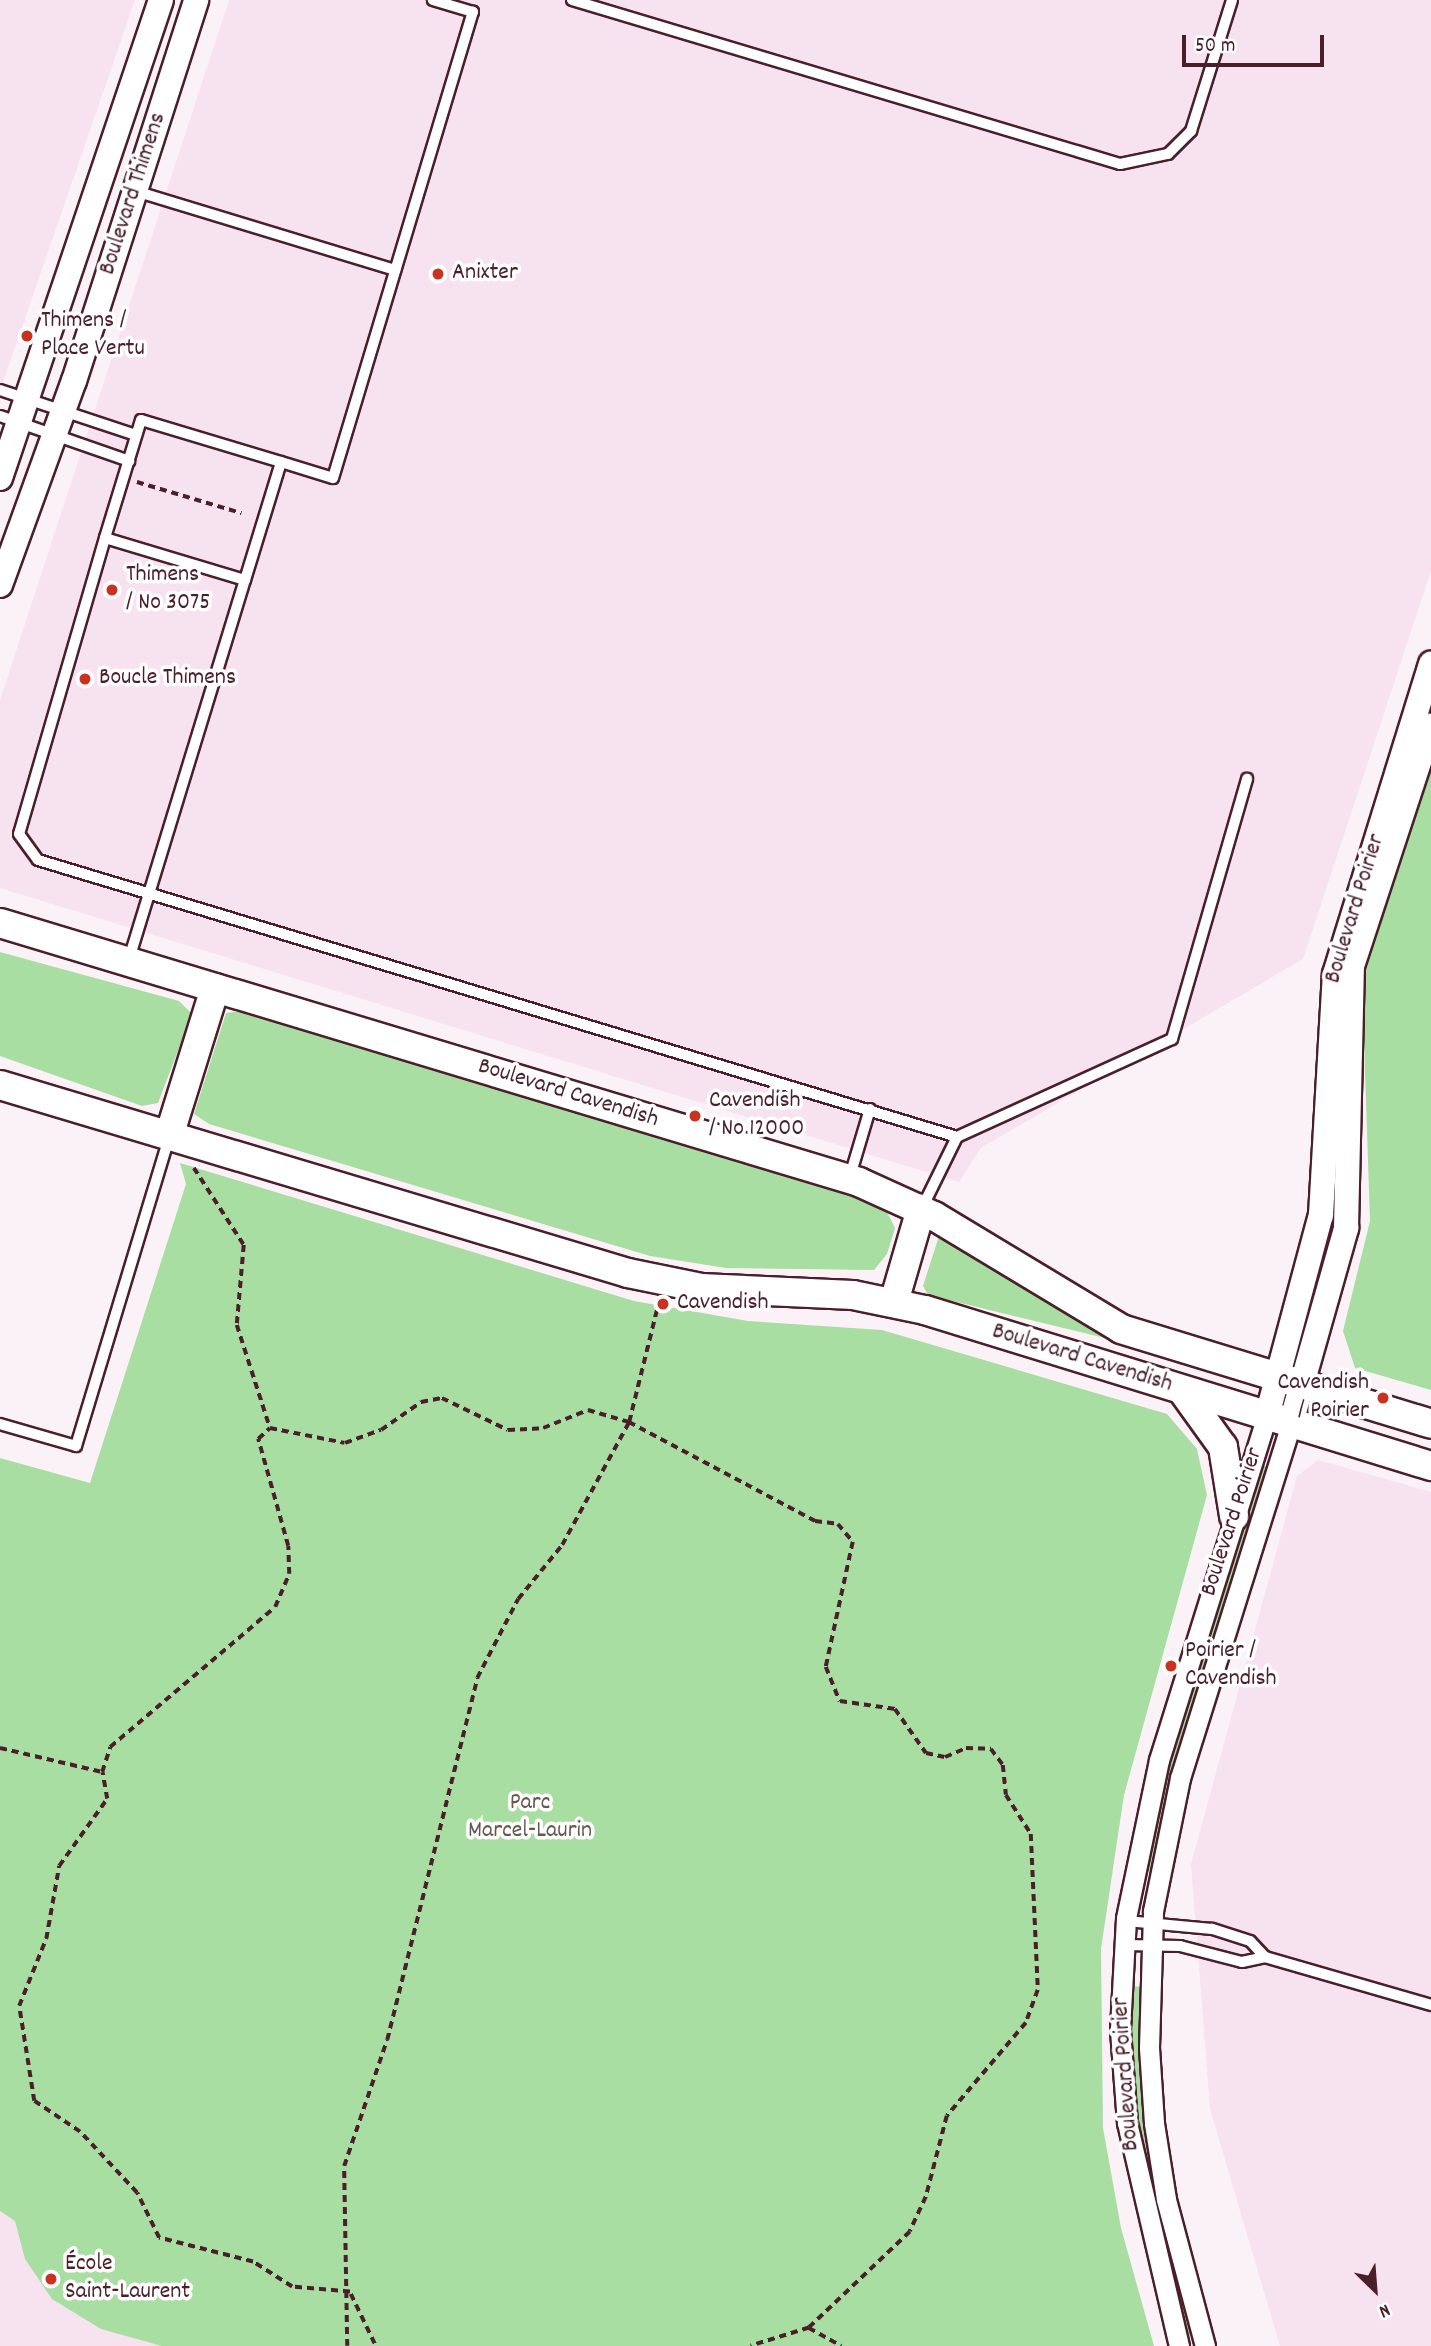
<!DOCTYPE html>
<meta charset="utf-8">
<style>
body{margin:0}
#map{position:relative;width:1431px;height:2346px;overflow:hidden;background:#fbf2f8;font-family:Dekko,sans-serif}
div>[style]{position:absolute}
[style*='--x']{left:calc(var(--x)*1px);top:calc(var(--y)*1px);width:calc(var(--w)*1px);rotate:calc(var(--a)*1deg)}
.built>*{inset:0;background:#f7e2f0}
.green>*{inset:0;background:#a8dea1}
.path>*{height:3.5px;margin-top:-1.75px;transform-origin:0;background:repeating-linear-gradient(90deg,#4a1f2b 0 7px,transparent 0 12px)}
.roads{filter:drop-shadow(2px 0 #4a1f2b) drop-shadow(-2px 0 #4a1f2b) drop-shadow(0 2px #4a1f2b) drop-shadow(0 -2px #4a1f2b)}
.service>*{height:10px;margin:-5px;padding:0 5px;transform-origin:5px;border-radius:5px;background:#fff}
.minor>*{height:19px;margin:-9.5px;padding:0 9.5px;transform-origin:9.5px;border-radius:9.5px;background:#fff}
.tertiary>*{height:24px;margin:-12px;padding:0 12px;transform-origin:12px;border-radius:12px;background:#fff}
.secondary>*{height:28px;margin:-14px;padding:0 14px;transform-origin:14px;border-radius:14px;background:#fff}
.dots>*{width:19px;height:19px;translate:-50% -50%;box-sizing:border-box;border:4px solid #fff;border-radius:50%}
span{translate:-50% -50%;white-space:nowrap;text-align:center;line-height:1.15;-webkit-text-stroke:7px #fff;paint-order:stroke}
.street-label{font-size:24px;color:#4a1f2b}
.poi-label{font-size:24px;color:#4a1f2b}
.left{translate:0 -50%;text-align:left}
.right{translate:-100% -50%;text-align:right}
.park-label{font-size:24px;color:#66584e}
.north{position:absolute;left:1340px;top:2255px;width:70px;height:70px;-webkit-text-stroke:5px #fff;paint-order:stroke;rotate:155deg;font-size:19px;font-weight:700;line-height:28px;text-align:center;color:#4a1f2b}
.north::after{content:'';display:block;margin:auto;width:24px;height:32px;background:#4a1f2b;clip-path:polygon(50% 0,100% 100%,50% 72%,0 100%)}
.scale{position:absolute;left:1182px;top:35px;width:142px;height:32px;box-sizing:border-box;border:4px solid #4a1f2b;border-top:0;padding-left:9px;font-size:21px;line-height:24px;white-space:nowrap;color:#4a1f2b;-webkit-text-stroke:5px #fff;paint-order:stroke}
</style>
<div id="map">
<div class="built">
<i style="clip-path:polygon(0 0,135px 0,0 391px)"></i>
<i style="clip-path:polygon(229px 0,1431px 0,1431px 571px,1303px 959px,981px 1148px,959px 1182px,0 888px,0 700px)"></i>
<i style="clip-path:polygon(1318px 1460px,1431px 1492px,1431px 2346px,1280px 2346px,1210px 2109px,1191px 1864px,1297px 1476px)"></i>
<i style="clip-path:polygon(0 2211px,203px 2346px,0 2346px)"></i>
</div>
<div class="green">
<i style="clip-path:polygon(1431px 769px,1431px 1390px,1355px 1368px,1343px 1331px,1370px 1221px,1362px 982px)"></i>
<i style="clip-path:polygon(0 952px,179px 1001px,192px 1014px,158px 1103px,142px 1106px,0 1056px)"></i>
<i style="clip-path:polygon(250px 1010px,829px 1185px,887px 1212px,895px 1228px,887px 1254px,874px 1270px,726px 1268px,650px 1256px,209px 1124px,194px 1114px,226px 1013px)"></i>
<i style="clip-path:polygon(180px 1163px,634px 1301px,748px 1321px,882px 1330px,1167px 1414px,1197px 1449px,1207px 1495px,1124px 1795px,1101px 1949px,1103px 2128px,1121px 2228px,1154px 2346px,162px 2346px,101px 2329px,52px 2299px,25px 2259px,15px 2221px,0 2211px,0 1458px,90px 1483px,186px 1184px)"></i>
<i style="clip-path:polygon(939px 1236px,947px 1242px,1109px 1339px,928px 1295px,923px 1286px)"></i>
<i style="clip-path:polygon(1257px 1464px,1270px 1467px,1152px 1872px,1140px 1870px)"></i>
<i style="clip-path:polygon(1129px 1986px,1144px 1987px,1196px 2334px,1183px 2337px,1149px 2209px,1130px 2083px)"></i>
</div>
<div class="path">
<i style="--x:137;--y:482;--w:109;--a:16.6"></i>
<i style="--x:194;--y:1168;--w:92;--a:57"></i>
<i style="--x:244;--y:1245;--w:80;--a:95"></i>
<i style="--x:237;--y:1325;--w:108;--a:72.2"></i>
<i style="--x:0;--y:1748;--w:105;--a:13.2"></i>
<i style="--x:350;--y:2292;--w:58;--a:-175.1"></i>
<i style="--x:292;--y:2287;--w:46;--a:-147.3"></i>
<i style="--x:253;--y:2262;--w:97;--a:-165.7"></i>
<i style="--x:159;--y:2238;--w:50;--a:-116.1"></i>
<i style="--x:137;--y:2193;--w:83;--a:-133.1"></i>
<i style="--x:80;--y:2132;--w:55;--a:-146"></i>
<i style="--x:34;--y:2101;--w:96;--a:-99"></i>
<i style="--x:19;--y:2006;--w:72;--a:-68.1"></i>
<i style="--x:46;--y:1939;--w:74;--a:-79.9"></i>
<i style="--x:59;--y:1866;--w:82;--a:-54.4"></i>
<i style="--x:107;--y:1799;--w:27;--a:-100"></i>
<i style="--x:102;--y:1772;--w:26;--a:-72"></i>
<i style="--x:110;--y:1747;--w:216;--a:-40.3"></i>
<i style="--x:275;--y:1607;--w:36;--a:-67"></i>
<i style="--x:289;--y:1574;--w:28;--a:-92"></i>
<i style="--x:288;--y:1546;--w:111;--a:-105.7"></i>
<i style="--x:258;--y:1439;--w:16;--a:-43"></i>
<i style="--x:270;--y:1428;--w:76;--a:11.3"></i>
<i style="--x:345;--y:1443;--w:38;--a:-20"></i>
<i style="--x:381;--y:1430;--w:49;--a:-35"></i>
<i style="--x:421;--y:1402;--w:21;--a:-11"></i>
<i style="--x:442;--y:1398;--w:73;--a:25.9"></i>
<i style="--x:508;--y:1430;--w:35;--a:-3"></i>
<i style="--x:543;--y:1428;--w:48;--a:-21.8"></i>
<i style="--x:588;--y:1410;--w:43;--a:16.3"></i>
<i style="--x:629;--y:1422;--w:211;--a:28"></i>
<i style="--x:815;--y:1521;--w:23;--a:7"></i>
<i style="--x:838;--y:1524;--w:23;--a:50"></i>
<i style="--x:853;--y:1542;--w:128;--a:102.2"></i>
<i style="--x:826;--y:1667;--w:37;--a:68"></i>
<i style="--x:840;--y:1701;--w:56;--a:8.3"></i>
<i style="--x:895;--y:1709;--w:54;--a:54.8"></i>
<i style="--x:926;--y:1753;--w:19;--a:12"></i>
<i style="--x:945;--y:1757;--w:23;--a:-23"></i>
<i style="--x:966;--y:1748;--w:25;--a:2"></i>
<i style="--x:991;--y:1749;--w:20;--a:53"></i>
<i style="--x:1003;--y:1765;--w:30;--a:84"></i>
<i style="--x:1006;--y:1795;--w:46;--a:57.3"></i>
<i style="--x:1031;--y:1834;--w:156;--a:87.4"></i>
<i style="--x:1038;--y:1990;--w:35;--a:110"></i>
<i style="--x:1026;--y:2023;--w:122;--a:130.3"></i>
<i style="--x:947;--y:2116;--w:84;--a:104.5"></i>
<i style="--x:926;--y:2197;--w:38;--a:115"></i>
<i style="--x:910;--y:2232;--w:139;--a:136.5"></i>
<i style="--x:809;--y:2328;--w:61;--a:162.8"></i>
<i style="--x:351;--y:2294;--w:58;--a:64.3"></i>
<i style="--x:809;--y:2328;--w:37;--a:29"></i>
<i style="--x:347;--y:2346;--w:180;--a:-91"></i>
<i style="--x:344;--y:2166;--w:133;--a:-71.2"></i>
<i style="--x:387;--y:2040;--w:373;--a:-76"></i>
<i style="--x:477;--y:1678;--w:89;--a:-62.6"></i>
<i style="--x:518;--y:1599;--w:70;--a:-50.8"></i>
<i style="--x:562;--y:1545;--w:140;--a:-61.4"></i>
<i style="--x:629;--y:1422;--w:125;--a:-76.1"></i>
</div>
<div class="roads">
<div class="service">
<i style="--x:572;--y:0;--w:572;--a:16.66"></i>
<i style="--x:1120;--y:164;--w:49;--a:-11.8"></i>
<i style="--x:1168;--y:154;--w:33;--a:-45"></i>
<i style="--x:1191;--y:131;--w:137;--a:-72.6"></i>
<i style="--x:135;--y:191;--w:272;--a:16.9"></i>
<i style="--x:0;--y:390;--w:143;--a:18.3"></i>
<i style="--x:0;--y:416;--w:137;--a:19.2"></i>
<i style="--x:281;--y:462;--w:54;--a:17.1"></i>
<i style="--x:333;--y:478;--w:487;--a:-73.3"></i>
<i style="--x:473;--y:12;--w:42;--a:-163.3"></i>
<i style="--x:105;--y:538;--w:146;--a:16.7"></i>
<i style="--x:245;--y:580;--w:123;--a:-73"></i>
<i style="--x:281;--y:462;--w:146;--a:-163.3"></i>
<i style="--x:141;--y:420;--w:123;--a:107"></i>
<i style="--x:105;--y:538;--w:308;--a:106.2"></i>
<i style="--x:19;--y:834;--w:32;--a:54"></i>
<i style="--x:38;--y:860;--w:960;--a:16.77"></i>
<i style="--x:957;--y:1137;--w:236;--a:-24.5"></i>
<i style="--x:1172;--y:1039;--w:271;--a:-73.9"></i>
<i style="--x:129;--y:959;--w:396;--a:-73"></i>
<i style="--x:850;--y:1176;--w:70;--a:-73.4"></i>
<i style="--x:922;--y:1208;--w:79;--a:-63.8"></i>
<i style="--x:0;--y:1424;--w:79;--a:16.1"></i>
<i style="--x:76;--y:1446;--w:323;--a:-73.2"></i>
<i style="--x:1124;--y:1945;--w:56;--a:1"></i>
<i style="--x:1180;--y:1946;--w:64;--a:14.5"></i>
<i style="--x:1242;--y:1962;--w:24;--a:-12"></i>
<i style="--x:1265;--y:1957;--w:22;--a:-133"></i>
<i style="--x:1250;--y:1941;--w:40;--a:-162"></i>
<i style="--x:1212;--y:1929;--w:86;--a:-174.7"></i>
<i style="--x:1265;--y:1957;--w:173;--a:16.1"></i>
</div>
<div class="minor">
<i style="--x:1179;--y:2346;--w:229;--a:-103.1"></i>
<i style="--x:1127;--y:2123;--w:94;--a:-94.3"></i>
<i style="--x:1120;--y:2029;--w:111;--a:-86.9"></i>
<i style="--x:1126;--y:1918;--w:161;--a:-78.2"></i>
<i style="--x:1159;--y:1760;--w:361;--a:-72.6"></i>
<i style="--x:1205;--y:2346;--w:152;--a:-104.9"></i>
<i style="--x:1166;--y:2199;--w:77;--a:-99"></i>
<i style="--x:1154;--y:2123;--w:75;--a:-93.8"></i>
<i style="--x:1149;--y:2048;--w:137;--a:-88.3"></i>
<i style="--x:1153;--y:1911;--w:136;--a:-78.5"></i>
<i style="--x:1180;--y:1778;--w:372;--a:-72.6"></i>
</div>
<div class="tertiary">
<i style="--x:0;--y:478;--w:504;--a:-71.39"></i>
<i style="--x:0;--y:585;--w:217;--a:-70.1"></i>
<i style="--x:74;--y:381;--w:400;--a:-72.2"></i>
<i style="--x:1267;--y:1416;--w:208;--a:-75"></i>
<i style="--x:1321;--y:1215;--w:241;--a:-86.7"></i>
<i style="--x:1335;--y:974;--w:325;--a:-72.8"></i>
<i style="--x:1291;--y:1423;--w:203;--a:-74.2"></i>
<i style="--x:1346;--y:1228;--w:262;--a:-88.7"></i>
<i style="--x:1352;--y:966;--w:253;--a:-71.8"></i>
</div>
<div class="secondary">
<i style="--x:0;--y:923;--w:897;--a:16.78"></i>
<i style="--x:859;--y:1182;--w:82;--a:24.4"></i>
<i style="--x:934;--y:1216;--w:218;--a:31.1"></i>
<i style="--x:1121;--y:1329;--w:324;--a:17"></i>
<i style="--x:0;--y:1085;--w:656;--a:16.67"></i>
<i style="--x:628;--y:1273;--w:75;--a:11.6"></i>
<i style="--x:701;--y:1288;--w:152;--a:2.6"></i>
<i style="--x:853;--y:1295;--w:74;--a:11.8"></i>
<i style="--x:925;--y:1310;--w:530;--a:17.13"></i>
<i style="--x:169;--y:1136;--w:155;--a:-72.7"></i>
<i style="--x:894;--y:1302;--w:97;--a:-73.8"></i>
<i style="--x:1182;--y:1390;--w:70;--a:54.3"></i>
<i style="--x:1223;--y:1447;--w:70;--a:80.9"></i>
</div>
</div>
<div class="dots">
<i style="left:438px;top:274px;background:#c8321e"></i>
<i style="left:27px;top:336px;background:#c8321e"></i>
<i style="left:112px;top:590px;background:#c8321e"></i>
<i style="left:85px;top:679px;background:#c8321e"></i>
<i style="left:695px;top:1116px;background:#c8321e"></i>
<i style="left:663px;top:1304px;background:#c8321e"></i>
<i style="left:1383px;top:1398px;background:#c8321e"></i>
<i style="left:1171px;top:1666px;background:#c8321e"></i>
<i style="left:51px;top:2279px;background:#c8321e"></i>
</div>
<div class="street-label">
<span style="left:134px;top:194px;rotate:-72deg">Boulevard Thimens</span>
<span style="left:1356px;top:909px;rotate:-73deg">Boulevard Poirier</span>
<span style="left:568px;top:1094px;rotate:17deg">Boulevard Cavendish</span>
<span style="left:1082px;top:1359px;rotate:17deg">Boulevard Cavendish</span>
<span style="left:1233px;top:1522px;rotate:-72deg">Boulevard Poirier</span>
<span style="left:1127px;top:2074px;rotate:-94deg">Boulevard Poirier</span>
</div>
<div class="poi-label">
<span class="left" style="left:452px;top:274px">Anixter</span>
<span class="left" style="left:41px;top:336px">Thimens /<br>Place Vertu</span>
<span class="left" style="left:126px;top:590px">Thimens<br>/ No 3075</span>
<span class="left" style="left:99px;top:679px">Boucle Thimens</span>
<span class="left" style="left:709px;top:1116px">Cavendish<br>/ No 12000</span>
<span class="left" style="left:677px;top:1304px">Cavendish</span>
<span class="right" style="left:1369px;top:1398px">Cavendish<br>/ Poirier</span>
<span class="left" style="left:1185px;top:1666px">Poirier /<br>Cavendish</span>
<span class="left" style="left:65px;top:2279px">École<br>Saint-Laurent</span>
</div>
<div class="park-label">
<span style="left:530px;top:1818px">Parc<br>Marcel-Laurin</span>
</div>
<div class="north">N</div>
<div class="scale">50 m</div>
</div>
